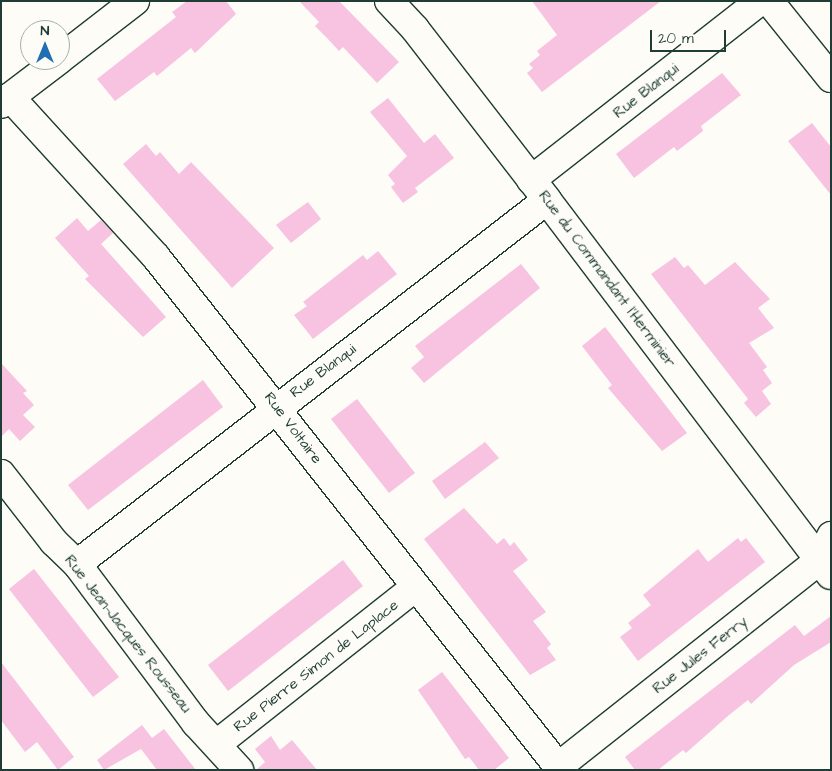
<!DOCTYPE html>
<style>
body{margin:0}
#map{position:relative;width:832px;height:771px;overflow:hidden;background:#fdfcf7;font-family:"Architects Daughter",sans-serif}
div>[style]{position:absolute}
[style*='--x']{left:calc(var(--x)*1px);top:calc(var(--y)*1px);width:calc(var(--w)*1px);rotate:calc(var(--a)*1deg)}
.building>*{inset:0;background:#f7c3e0}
.roads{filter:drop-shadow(1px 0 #1f3d34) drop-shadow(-1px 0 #1f3d34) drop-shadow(0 1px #1f3d34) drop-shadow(0 -1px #1f3d34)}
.street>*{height:28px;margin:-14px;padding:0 14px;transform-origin:14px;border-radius:14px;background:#fdfcf7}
span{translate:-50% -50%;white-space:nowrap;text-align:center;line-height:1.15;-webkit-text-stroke:4.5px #fdfcf7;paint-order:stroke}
.street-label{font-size:15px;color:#1f3d34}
.frame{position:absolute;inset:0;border:2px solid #1f3d34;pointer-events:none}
.north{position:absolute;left:20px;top:20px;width:50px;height:50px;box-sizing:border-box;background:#fdfcf7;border:1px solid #a4b0a9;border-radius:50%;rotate:0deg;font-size:14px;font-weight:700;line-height:20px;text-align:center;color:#1f3d34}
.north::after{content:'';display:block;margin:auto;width:18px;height:22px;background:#1f6fb2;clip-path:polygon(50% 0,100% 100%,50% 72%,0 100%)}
.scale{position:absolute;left:650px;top:30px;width:76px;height:22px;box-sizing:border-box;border:2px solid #1f3d34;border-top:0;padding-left:6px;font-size:15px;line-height:18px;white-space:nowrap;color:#1f3d34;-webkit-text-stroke:4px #fdfcf7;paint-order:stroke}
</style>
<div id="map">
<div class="building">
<i style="clip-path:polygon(187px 1px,226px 1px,236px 14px,195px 53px,191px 48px,157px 76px,154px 72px,115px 101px,97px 79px,176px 17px,172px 12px)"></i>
<i style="clip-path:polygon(299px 1px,339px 1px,399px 62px,377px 83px,343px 47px,339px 51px,327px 38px,315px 26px,319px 22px)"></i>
<i style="clip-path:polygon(532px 1px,661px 1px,542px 92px,527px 73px,533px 68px,529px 64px,540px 55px,537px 51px,557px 35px)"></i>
<i style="clip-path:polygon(722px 73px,741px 95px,701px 126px,703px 131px,677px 151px,674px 147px,634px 178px,616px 154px)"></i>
<i style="clip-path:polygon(388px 98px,424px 143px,435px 134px,454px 158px,415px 188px,418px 192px,403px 203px,391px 187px,395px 184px,388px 175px,407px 156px,370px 112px)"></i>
<i style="clip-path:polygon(812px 123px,831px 147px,831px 195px,788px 141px)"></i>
<i style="clip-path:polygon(146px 144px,156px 156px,160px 152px,179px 174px,191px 162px,274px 248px,232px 288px,123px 164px)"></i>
<i style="clip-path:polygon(308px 202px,321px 219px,291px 243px,276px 225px)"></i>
<i style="clip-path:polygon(77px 218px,88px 231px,101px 220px,113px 233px,101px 244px,166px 317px,143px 337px,85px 279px,89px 276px,55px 238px)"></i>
<i style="clip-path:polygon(378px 251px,397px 274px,313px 339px,294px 315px,307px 306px,303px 302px,363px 255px,367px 260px)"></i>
<i style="clip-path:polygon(675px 257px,684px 268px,688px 265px,705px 285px,735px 262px,770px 299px,758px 308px,774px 328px,749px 343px,767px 367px,763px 370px,772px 383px,762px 391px,771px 404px,756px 417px,744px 403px,748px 399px,651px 274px)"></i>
<i style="clip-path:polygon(521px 264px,540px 288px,424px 383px,411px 368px,424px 357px,415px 346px)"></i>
<i style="clip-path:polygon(605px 327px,687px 433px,662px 451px,608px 388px,612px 385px,582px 346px)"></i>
<i style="clip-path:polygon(1px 363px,27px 391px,23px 393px,34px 405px,23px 415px,35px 427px,20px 441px,9px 429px,1px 437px)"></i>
<i style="clip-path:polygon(203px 380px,223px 407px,88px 510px,68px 485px)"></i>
<i style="clip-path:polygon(357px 399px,415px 473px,389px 493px,331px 419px)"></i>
<i style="clip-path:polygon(485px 442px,499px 458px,445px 499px,432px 481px)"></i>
<i style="clip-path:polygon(464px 508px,497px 544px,504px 538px,510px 546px,514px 542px,528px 560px,513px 571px,546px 612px,533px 621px,551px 644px,547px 648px,556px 660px,530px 675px,424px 539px)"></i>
<i style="clip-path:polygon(738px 538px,741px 542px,746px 538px,765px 562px,638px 661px,620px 637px,632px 628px,628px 623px,651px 605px,643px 595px,698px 549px,708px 562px)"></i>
<i style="clip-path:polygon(343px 560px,363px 586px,228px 691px,208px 665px)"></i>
<i style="clip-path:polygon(34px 569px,119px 677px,93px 697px,9px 589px)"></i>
<i style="clip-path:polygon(831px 616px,831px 642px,794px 665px,751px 704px,748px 700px,729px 715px,686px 753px,683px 750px,658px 770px,635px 770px,625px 757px,795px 625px,804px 636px)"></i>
<i style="clip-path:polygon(1px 662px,74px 757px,58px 770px,37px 742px,25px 752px,1px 720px)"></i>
<i style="clip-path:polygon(442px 672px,509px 758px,494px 770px,479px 770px,469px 757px,465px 759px,418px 690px)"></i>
<i style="clip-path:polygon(142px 725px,152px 738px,164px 729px,196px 770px,157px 770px,141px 749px,104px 770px,97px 760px)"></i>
<i style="clip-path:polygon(271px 736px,280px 750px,292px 740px,317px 770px,256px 770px,265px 762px,255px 749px)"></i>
</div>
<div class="roads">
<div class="street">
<i style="--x:389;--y:1;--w:38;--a:47"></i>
<i style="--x:415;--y:29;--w:216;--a:52.3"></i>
<i style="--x:547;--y:200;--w:470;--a:52.9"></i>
<i style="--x:769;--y:1;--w:99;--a:51.2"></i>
<i style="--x:60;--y:59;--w:95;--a:-37.7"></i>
<i style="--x:10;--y:97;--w:217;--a:47.6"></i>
<i style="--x:156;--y:257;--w:654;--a:51.71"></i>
<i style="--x:1;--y:104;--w:73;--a:-37.2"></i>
<i style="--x:531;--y:180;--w:291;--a:-38"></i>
<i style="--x:1;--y:474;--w:86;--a:52.1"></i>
<i style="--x:54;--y:542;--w:32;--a:44"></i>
<i style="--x:77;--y:564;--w:199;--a:53.2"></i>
<i style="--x:196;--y:723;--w:64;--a:47.5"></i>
<i style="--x:77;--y:564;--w:594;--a:-37.76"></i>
<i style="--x:218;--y:743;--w:250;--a:-38.3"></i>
<i style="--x:559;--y:766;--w:331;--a:-38.3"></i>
<i style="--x:819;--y:561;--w:28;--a:-64"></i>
</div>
</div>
<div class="street-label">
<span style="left:646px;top:91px;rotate:-38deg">Rue Blanqui</span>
<span style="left:607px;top:279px;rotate:53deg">Rue du Commandant l'Herminier</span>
<span style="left:323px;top:371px;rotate:-37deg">Rue Blanqui</span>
<span style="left:293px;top:428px;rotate:53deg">Rue Voltaire</span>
<span style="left:128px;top:634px;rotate:52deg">Rue Jean-Jacques Rousseau</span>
<span style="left:700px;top:655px;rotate:-38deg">Rue Jules Ferry</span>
<span style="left:316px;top:666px;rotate:-38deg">Rue Pierre Simon de Laplace</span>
</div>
<div class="frame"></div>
<div class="north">N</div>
<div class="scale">20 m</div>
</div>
